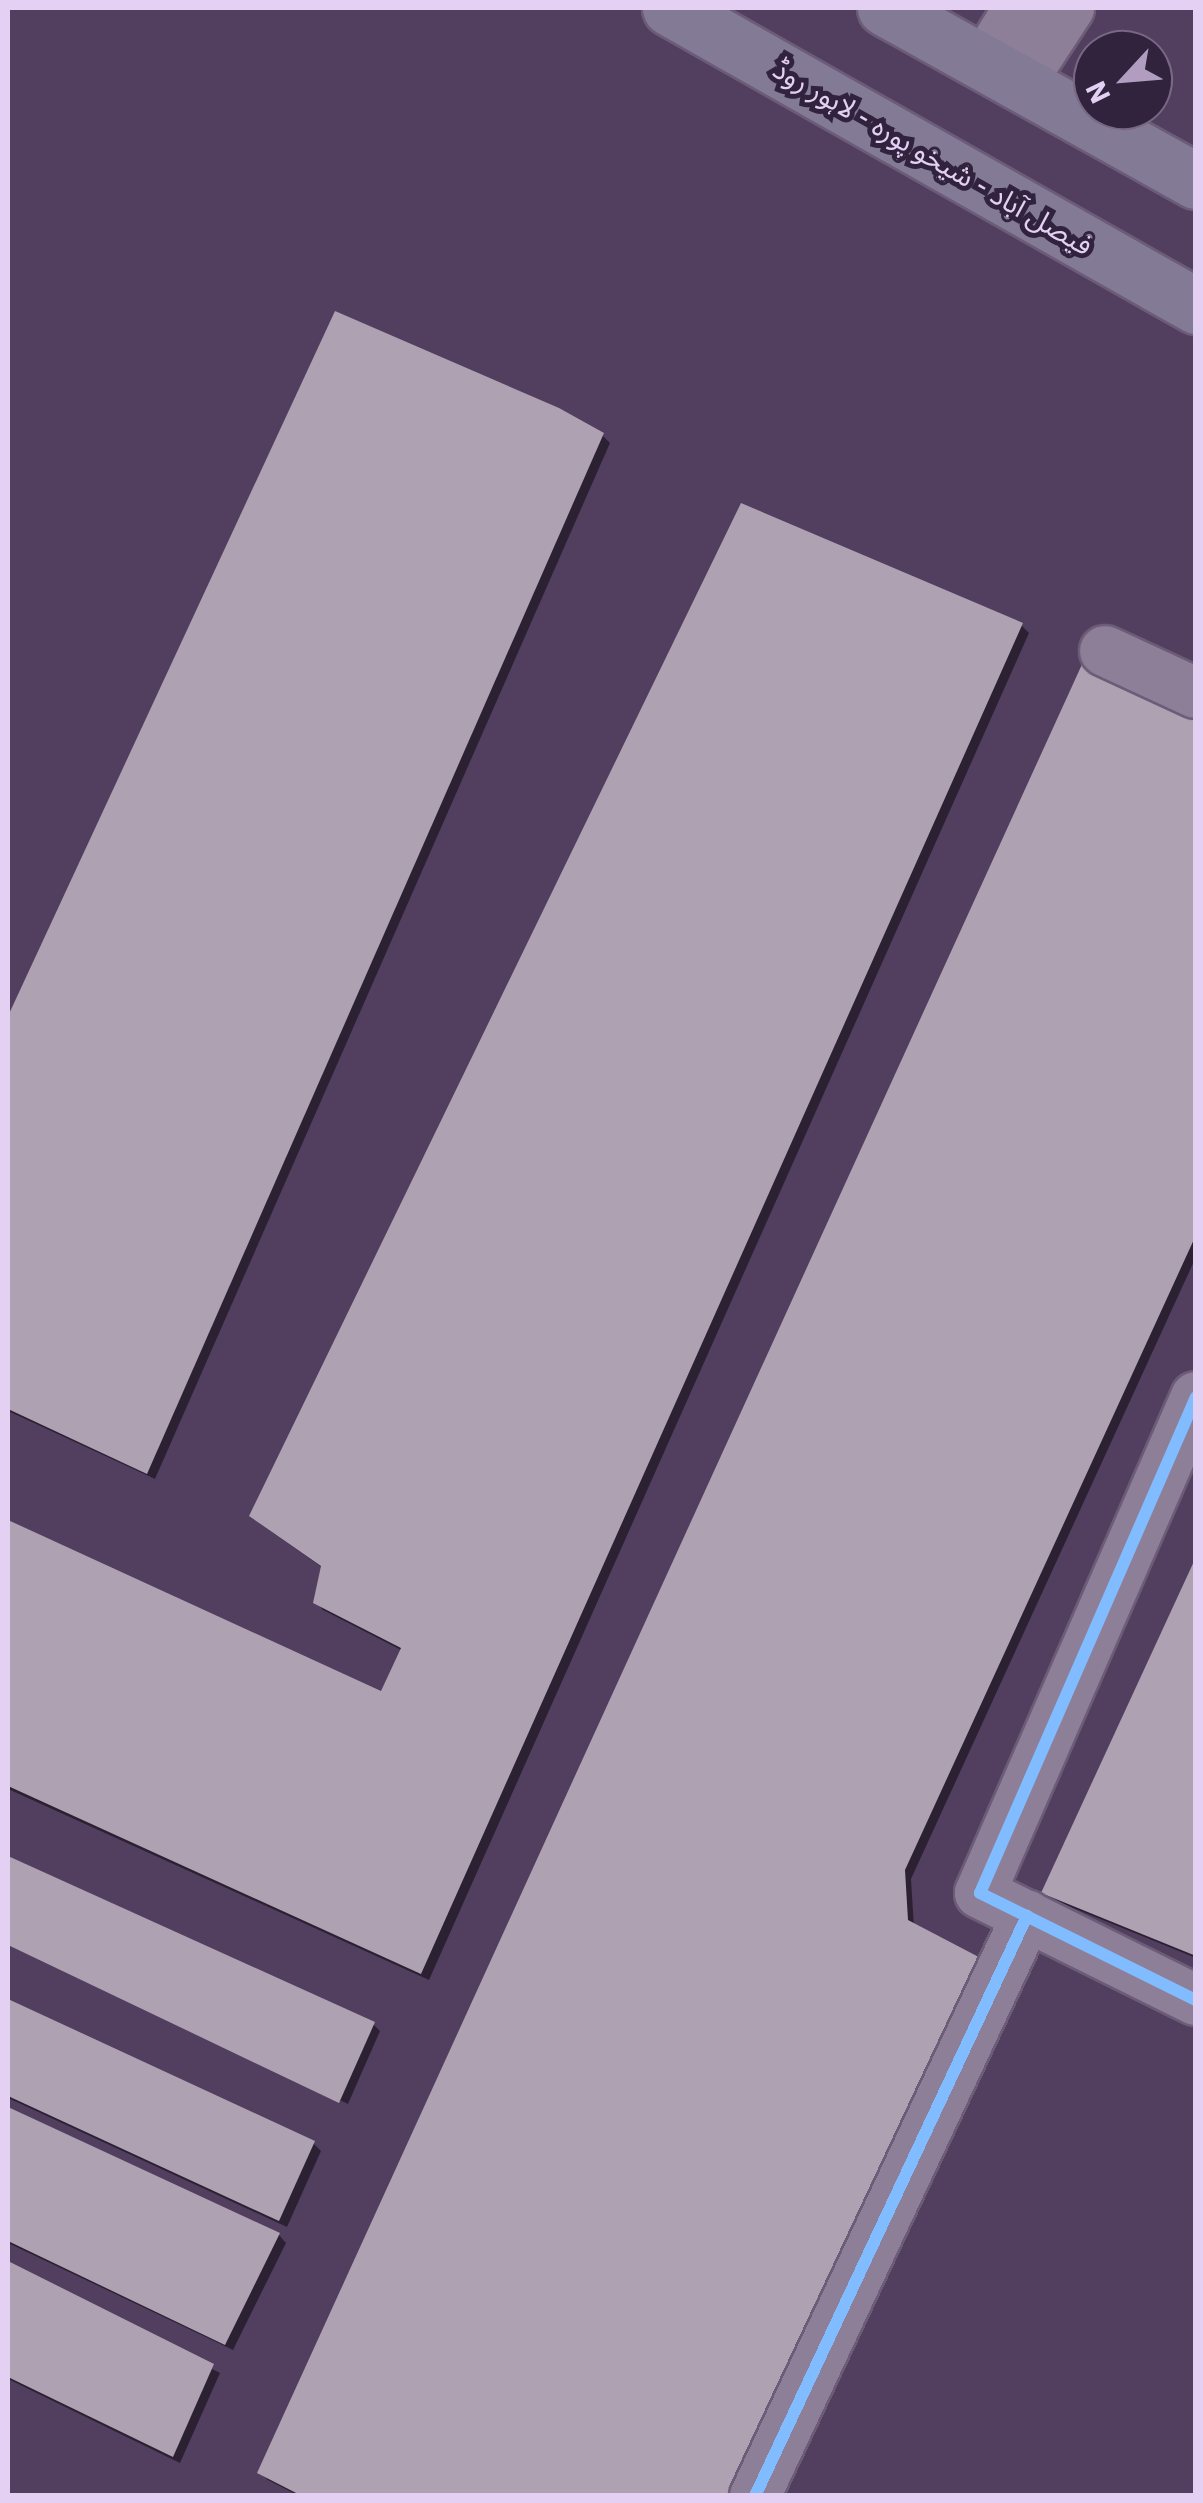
<!DOCTYPE html>
<meta charset="utf-8">
<style>
body{margin:0}
#map{position:relative;width:1203px;height:2503px;overflow:hidden;background:#523f60;font-family:"IBM Plex Sans","Noto Sans Arabic",sans-serif}
div>[style]{position:absolute}
[style*='--x']{left:calc(var(--x)*1px);top:calc(var(--y)*1px);width:calc(var(--w)*1px);rotate:calc(var(--a)*1deg)}
.shadow>*{inset:0;background:#0007}
.building>*{inset:0;background:#ada1b2}
.roads{filter:drop-shadow(2px 0 #6c5c78) drop-shadow(-2px 0 #6c5c78) drop-shadow(0 2px #6c5c78) drop-shadow(0 -2px #6c5c78)}
.minor>*{height:50px;margin:-25px;padding:0 25px;transform-origin:25px;border-radius:25px;background:#8e7f99}
.trunk>*{height:55px;margin:-27.5px;padding:0 27.5px;transform-origin:27.5px;border-radius:27.5px;background:#837a96}
.cycleway>*{height:12px;margin:-6px;padding:0 6px;transform-origin:6px;border-radius:6px;background:#80bcff}
span{translate:-50% -50%;white-space:nowrap;text-align:center;line-height:1.15;-webkit-text-stroke:10px #31233d;paint-order:stroke}
.street-label{font-size:28px;color:#e3d0f3}
.frame{position:absolute;inset:0;border:10px solid #e3d0f3;pointer-events:none}
.north{position:absolute;left:1073px;top:30px;width:100px;height:100px;box-sizing:border-box;background:#31233d;border:2px solid #786886;border-radius:50%;rotate:244deg;font-size:28px;font-weight:700;line-height:40px;text-align:center;color:#e3d0f3}
.north::after{content:'';display:block;margin:auto;width:35px;height:45px;background:#b09dc0;clip-path:polygon(50% 0,100% 100%,50% 72%,0 100%)}
</style>
<div id="map">
<div class="shadow">
<i style="clip-path:polygon(336px 314px,602px 435px,610px 443px,155px 1479px,8px 1411px,8px 1022px)"></i>
<i style="clip-path:polygon(1021px 625px,1029px 633px,429px 1980px,8px 1789px,8px 1522px,383px 1694px,403px 1651px,323px 1610px,316px 1602px,323px 1568px,259px 1523px)"></i>
<i style="clip-path:polygon(1196px 712px,1196px 1257px,911px 1879px,914px 1927px,753px 2496px,299px 2496px,268px 2480px,260px 2473px)"></i>
<i style="clip-path:polygon(1196px 1563px,1196px 1958px,1051px 1899px,1044px 1892px)"></i>
<i style="clip-path:polygon(8px 1859px,373px 2024px,380px 2031px,348px 2104px,8px 1943px)"></i>
<i style="clip-path:polygon(8px 2002px,314px 2144px,321px 2151px,287px 2227px,8px 2098px)"></i>
<i style="clip-path:polygon(8px 2110px,279px 2235px,286px 2243px,233px 2350px,8px 2243px)"></i>
<i style="clip-path:polygon(8px 2263px,220px 2373px,180px 2463px,8px 2379px)"></i>
</div>
<div class="building">
<i style="clip-path:polygon(335px 311px,559px 408px,604px 433px,147px 1474px,8px 1409px,8px 1016px)"></i>
<i style="clip-path:polygon(741px 503px,1023px 623px,421px 1974px,8px 1786px,8px 1520px,381px 1691px,401px 1648px,313px 1603px,321px 1566px,249px 1516px)"></i>
<i style="clip-path:polygon(1084px 660px,1196px 710px,1196px 1235px,905px 1870px,908px 1920px,996px 1966px,743px 2496px,302px 2496px,257px 2473px)"></i>
<i style="clip-path:polygon(1196px 1557px,1196px 1956px,1041px 1893px)"></i>
<i style="clip-path:polygon(8px 1856px,375px 2022px,339px 2103px,8px 1945px)"></i>
<i style="clip-path:polygon(8px 1999px,315px 2141px,279px 2221px,8px 2096px)"></i>
<i style="clip-path:polygon(8px 2107px,280px 2233px,225px 2345px,8px 2241px)"></i>
<i style="clip-path:polygon(8px 2261px,214px 2364px,173px 2457px,8px 2377px)"></i>
</div>
<div class="roads">
<div class="minor">
<i style="--x:985;--y:63;--w:65;--a:-58.3"></i>
<i style="--x:1020;--y:83;--w:90;--a:-56.8"></i>
<i style="--x:1105;--y:651;--w:100;--a:24.8"></i>
<i style="--x:1196;--y:1397;--w:541;--a:113.53"></i>
<i style="--x:980;--y:1893;--w:241;--a:26.4"></i>
<i style="--x:755;--y:2496;--w:641;--a:-64.88"></i>
</div>
<div class="trunk">
<i style="--x:670;--y:8;--w:605;--a:29.53"></i>
<i style="--x:885;--y:8;--w:356;--a:29.1"></i>
</div>
</div>
<div class="cycleway">
<i style="--x:1196;--y:1397;--w:541;--a:113.53"></i>
<i style="--x:980;--y:1893;--w:241;--a:26.4"></i>
<i style="--x:755;--y:2496;--w:641;--a:-64.88"></i>
</div>
<div class="street-label">
<span style="left:933px;top:157px;rotate:30deg">فیصل آباد - شیخو پورہ - لاہور روڈ</span>
</div>
<div class="frame"></div>
<div class="north">N</div>
</div>
